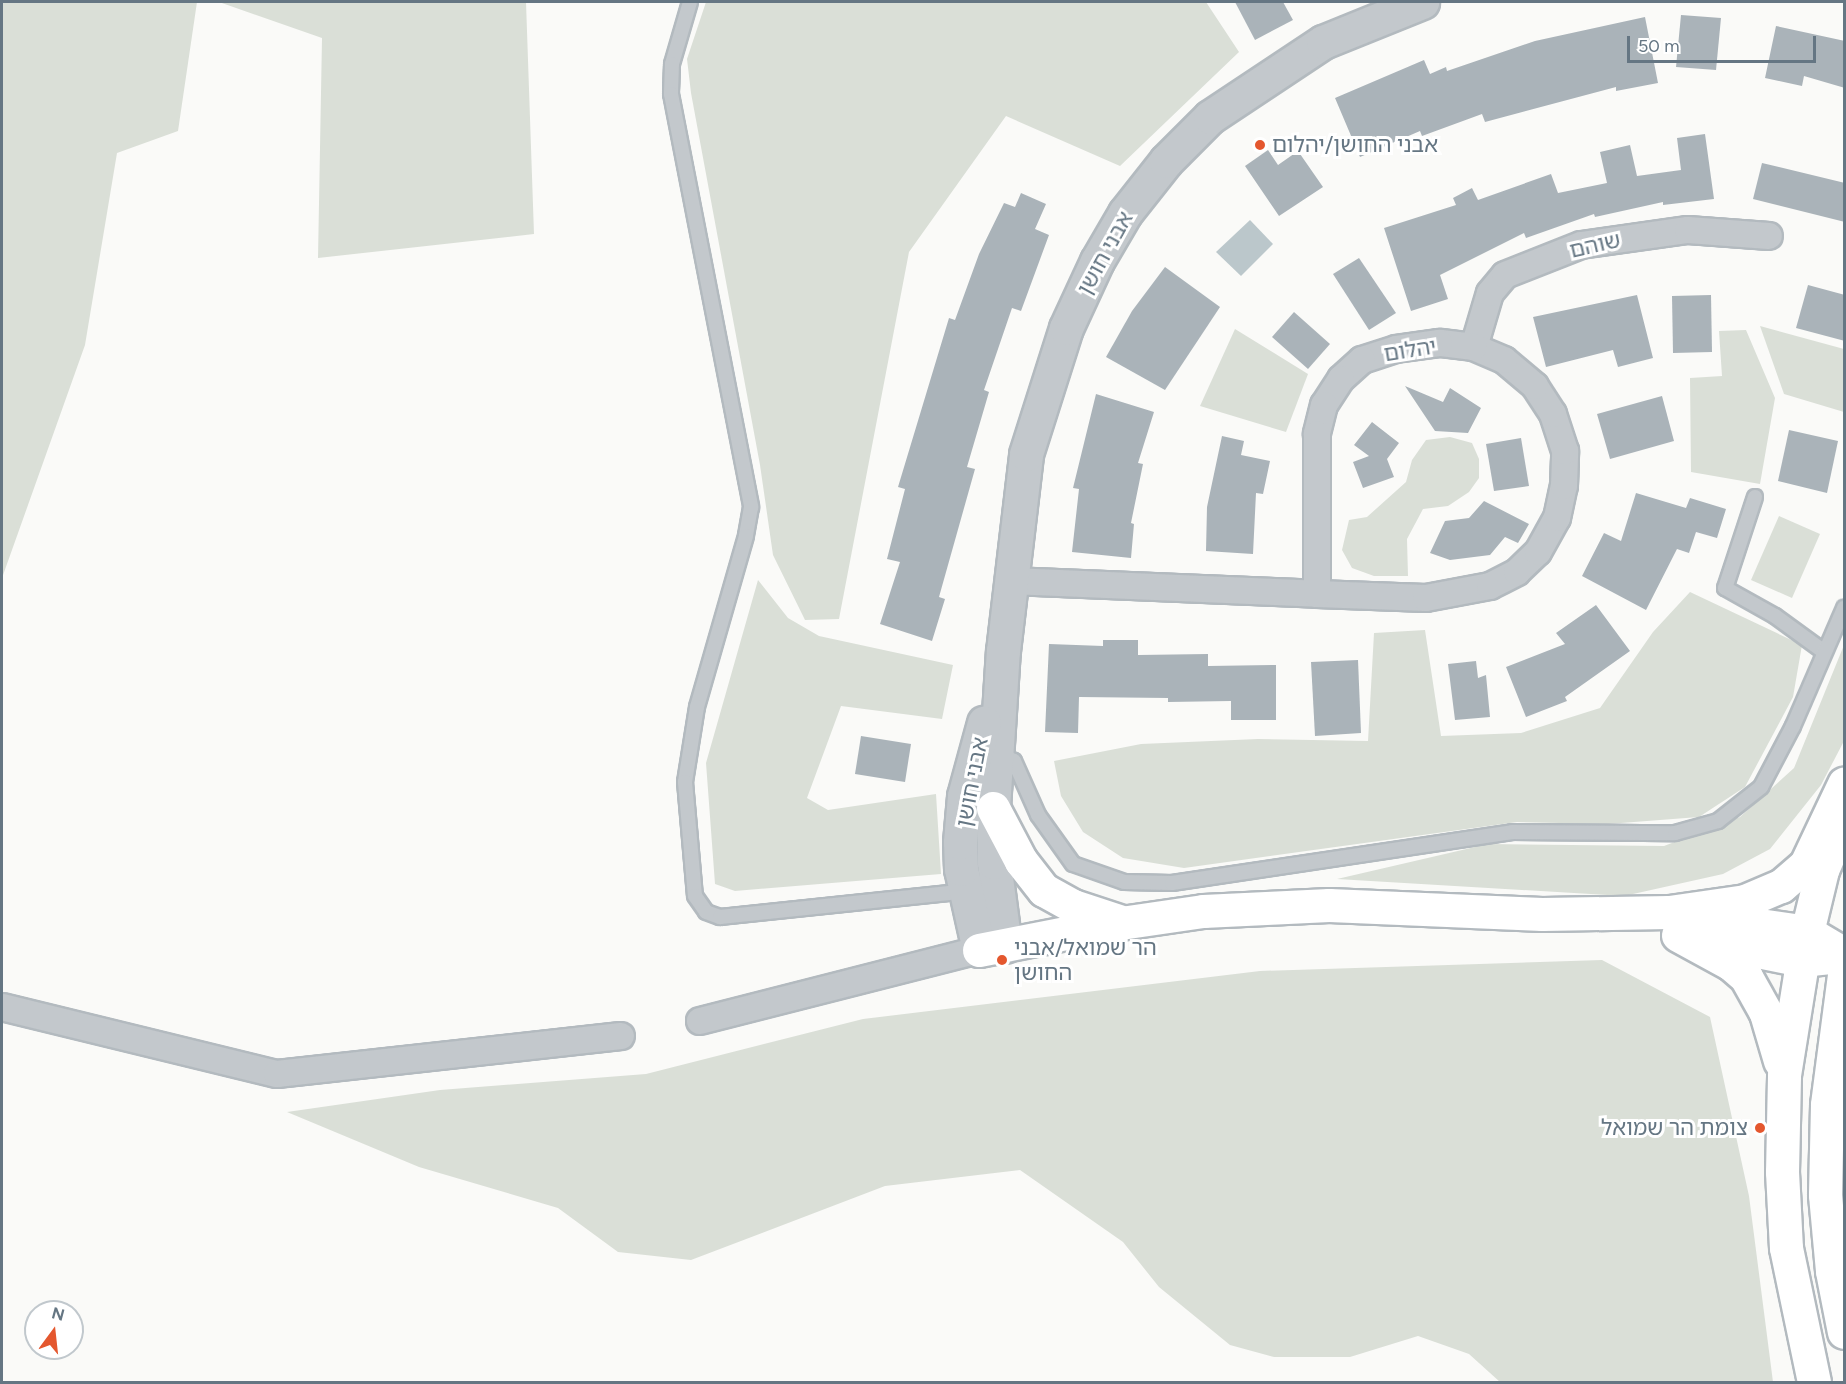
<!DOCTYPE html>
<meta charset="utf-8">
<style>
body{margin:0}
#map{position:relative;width:1846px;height:1384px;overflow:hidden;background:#fafaf8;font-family:Figtree,"Noto Sans Hebrew",sans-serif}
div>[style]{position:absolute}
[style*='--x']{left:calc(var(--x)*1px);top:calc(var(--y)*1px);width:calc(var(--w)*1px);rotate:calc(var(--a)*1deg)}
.green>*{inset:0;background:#dadfd7}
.water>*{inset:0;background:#bbc7cb}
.building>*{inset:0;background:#aab3b9}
.roads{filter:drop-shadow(2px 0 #b3babf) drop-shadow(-2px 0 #b3babf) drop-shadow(0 2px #b3babf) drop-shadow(0 -2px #b3babf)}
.service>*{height:14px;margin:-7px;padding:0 7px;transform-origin:7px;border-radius:7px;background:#c3c8cc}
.minor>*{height:26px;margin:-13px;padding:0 13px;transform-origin:13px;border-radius:13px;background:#c3c8cc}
.tertiary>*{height:33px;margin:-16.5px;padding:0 16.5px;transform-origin:16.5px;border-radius:16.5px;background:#c3c8cc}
.secondary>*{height:33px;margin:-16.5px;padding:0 16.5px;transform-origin:16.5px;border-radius:16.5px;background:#fff}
.primary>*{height:33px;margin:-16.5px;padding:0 16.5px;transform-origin:16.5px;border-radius:16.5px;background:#fff}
.dots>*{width:16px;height:16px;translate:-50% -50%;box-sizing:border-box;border:3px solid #fff;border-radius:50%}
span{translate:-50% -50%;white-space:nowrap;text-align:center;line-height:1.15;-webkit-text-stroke:6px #fff;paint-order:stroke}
.poi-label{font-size:22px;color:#657683}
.left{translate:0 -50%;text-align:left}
.right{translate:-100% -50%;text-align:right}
.street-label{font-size:22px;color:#657683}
.frame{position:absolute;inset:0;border:3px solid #657683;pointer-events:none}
.north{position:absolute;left:24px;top:1300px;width:60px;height:60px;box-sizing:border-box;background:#fff;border:2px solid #c1c8cd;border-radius:50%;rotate:15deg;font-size:16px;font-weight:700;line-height:24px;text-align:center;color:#657683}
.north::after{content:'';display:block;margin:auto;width:21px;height:27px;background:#e4572e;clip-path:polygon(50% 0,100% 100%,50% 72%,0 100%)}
.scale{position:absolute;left:1627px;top:36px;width:189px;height:27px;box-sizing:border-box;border:3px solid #657683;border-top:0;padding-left:8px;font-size:18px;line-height:21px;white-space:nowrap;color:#657683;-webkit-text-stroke:4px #fff;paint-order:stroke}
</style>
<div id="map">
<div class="green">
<i style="clip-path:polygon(2px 2px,197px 2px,178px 131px,117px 153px,85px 345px,2px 578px)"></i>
<i style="clip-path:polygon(219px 2px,526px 2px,534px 234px,318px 258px,322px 38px)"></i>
<i style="clip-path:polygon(706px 2px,1206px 2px,1239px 52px,1120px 166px,1006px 116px,909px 252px,839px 619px,805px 620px,773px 555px,760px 465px,691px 93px,687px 59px)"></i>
<i style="clip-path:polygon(1760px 326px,1844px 349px,1844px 412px,1784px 394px)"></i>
<i style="clip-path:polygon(1235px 329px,1308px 374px,1286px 432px,1200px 406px)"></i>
<i style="clip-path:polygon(1746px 330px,1775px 398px,1760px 484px,1691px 472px,1690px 378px,1722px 376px,1719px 331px)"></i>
<i style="clip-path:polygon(1450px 437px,1472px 443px,1479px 459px,1479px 478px,1469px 492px,1448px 506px,1423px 509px,1407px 539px,1408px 576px,1374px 576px,1352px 568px,1342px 550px,1349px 520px,1367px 517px,1406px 482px,1412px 460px,1426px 440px)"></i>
<i style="clip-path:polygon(1779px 516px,1820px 534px,1792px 598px,1751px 580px)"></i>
<i style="clip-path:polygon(758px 580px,788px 618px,819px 636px,953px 665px,942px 719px,841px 706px,807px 798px,828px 810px,936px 794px,941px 874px,735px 891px,715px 884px,706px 763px)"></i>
<i style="clip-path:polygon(1690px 592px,1802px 645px,1793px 697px,1745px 787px,1699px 817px,1608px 824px,1517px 822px,1184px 868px,1123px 858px,1083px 832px,1061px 796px,1054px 761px,1141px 744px,1258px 739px,1368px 741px,1374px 633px,1425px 630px,1441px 736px,1521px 733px,1600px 708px,1653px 632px)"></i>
<i style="clip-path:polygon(1844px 645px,1844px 741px,1821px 785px,1770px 849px,1723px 874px,1624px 896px,1337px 879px,1488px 844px,1664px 846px,1740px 817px,1794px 768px)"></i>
<i style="clip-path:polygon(1602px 960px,1710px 1017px,1749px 1196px,1773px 1382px,1500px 1382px,1469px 1354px,1418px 1336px,1350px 1357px,1274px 1357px,1230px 1345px,1159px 1287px,1123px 1242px,1020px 1170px,885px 1186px,691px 1260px,618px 1252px,558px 1208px,419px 1167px,287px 1112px,440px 1090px,646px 1074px,863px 1019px,1260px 971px)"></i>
</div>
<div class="water">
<i style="clip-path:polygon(1250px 220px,1273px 244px,1241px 276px,1216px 252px)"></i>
</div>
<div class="building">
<i style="clip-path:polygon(1235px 2px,1283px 2px,1293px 20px,1255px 40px)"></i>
<i style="clip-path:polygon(1681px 15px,1721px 18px,1716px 70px,1676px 67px)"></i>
<i style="clip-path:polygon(1645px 17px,1658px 83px,1616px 91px,1616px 87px,1485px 122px,1482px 114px,1422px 136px,1420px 131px,1360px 157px,1335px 98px,1424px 60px,1430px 74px,1446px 67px,1447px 71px,1535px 41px)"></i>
<i style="clip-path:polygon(1776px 26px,1845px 41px,1845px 88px,1804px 76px,1802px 86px,1765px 78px)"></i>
<i style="clip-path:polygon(1705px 134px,1714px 199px,1663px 205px,1663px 202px,1595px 217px,1594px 214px,1526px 238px,1524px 233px,1440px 275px,1448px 299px,1411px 311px,1384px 228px,1456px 205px,1453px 198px,1472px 188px,1478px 200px,1551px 174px,1558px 193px,1607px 183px,1600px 152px,1630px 145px,1637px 176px,1681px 170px,1677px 138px)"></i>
<i style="clip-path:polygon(1268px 150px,1278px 165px,1298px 151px,1323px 187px,1279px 216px,1245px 166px)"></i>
<i style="clip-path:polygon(1762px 163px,1845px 183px,1845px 222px,1753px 199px)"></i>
<i style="clip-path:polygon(1021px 193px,1046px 204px,1035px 229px,1049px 235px,1021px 311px,1012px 308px,984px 390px,989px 392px,967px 467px,975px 469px,939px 597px,945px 599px,932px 641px,880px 624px,900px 562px,887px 559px,905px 489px,898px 487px,949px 318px,955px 320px,979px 254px,1004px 203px,1015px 207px)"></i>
<i style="clip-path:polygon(1359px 258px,1396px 313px,1369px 330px,1333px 274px)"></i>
<i style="clip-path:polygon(1165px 267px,1220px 307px,1165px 390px,1106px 357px,1132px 311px)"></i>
<i style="clip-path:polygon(1808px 285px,1845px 295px,1845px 341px,1796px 328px)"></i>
<i style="clip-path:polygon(1637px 295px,1653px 358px,1618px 367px,1613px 350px,1546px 367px,1533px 317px)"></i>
<i style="clip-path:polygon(1711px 295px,1712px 352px,1673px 353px,1672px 296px)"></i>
<i style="clip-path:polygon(1294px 312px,1330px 344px,1308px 369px,1272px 337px)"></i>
<i style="clip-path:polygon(1405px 386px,1443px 402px,1450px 388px,1481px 408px,1468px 433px,1435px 431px)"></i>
<i style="clip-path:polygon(1096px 394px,1154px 412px,1138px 463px,1143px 464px,1131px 523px,1134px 524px,1131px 558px,1072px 552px,1079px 489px,1073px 488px)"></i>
<i style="clip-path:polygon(1662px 396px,1674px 441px,1610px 459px,1597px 414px)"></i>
<i style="clip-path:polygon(1372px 422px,1399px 443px,1387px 459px,1394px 477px,1363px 488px,1353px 462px,1369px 456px,1354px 445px)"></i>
<i style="clip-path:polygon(1789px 430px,1838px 441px,1827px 493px,1778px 481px)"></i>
<i style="clip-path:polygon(1222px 436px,1244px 441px,1241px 455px,1270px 461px,1263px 494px,1256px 493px,1253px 554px,1206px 551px,1207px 507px)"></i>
<i style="clip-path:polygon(1521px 438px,1529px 486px,1494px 491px,1486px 444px)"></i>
<i style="clip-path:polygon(1636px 493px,1686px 508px,1690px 498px,1726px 509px,1717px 538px,1696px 532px,1689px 553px,1677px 549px,1646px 610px,1582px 576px,1604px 533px,1621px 541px)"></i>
<i style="clip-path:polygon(1484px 501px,1529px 524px,1518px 543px,1505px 537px,1490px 555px,1450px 560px,1430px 553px,1445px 521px,1469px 518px)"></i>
<i style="clip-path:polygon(1596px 605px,1630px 651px,1565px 697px,1567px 701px,1526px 717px,1506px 667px,1565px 644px,1556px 633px)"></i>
<i style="clip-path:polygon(1103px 640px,1138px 640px,1138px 655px,1208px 654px,1208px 666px,1276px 665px,1276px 720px,1231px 720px,1231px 701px,1168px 702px,1168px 698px,1079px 697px,1078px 733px,1045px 732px,1049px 644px,1103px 646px)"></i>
<i style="clip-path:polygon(1358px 660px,1361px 733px,1315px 736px,1311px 662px)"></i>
<i style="clip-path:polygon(1476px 661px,1478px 678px,1486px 675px,1490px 717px,1455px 720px,1448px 664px)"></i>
<i style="clip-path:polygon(861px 736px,911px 744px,905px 782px,855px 774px)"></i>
</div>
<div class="roads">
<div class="service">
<i style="--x:690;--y:2;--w:65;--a:106.2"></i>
<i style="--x:672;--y:64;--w:30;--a:92"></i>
<i style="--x:671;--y:94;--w:421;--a:79"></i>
<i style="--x:751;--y:507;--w:29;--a:100"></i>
<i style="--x:746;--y:536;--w:178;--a:106"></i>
<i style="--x:697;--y:707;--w:76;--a:99.1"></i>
<i style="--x:685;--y:782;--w:114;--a:85"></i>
<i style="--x:695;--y:896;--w:19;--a:55"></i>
<i style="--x:706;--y:912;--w:15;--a:20"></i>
<i style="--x:720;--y:917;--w:247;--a:-6"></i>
<i style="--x:1755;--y:497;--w:96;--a:108.2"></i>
<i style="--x:1725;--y:588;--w:57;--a:29.2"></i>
<i style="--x:1775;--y:616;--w:59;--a:36.1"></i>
<i style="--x:997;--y:754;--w:18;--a:22"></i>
<i style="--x:1014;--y:761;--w:59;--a:66"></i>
<i style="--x:1038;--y:815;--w:60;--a:54.5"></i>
<i style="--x:1073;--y:864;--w:54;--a:19.4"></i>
<i style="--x:1124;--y:882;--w:48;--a:1.2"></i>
<i style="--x:1172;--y:883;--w:344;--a:-8.5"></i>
<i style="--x:1512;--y:832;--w:163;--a:0.4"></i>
<i style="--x:1675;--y:833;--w:45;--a:-15.6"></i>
<i style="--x:1718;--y:821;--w:55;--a:-38.3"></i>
<i style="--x:1761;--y:787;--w:69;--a:-62.3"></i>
<i style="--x:1793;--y:726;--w:129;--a:-66.6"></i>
</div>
<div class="minor">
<i style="--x:1474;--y:347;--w:56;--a:-73.5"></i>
<i style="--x:1490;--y:293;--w:23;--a:-50"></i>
<i style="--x:1505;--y:275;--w:82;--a:-21.5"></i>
<i style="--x:1581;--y:245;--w:108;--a:-8"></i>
<i style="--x:1688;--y:230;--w:81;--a:4.2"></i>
<i style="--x:1011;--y:581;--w:306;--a:2.4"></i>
<i style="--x:1317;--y:594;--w:109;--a:2.1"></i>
<i style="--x:1426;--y:598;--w:65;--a:-10.6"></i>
<i style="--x:1490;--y:586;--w:30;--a:-27"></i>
<i style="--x:1517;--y:572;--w:29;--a:-44"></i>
<i style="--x:1538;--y:552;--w:39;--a:-61"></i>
<i style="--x:1557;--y:518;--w:33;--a:-78"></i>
<i style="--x:1564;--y:486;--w:35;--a:-88"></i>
<i style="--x:1565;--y:451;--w:39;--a:-108"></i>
<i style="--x:1553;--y:414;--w:33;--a:-123"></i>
<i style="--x:1535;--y:386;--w:40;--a:-140"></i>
<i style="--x:1504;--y:360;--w:33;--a:-157"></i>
<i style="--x:1474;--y:347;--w:35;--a:-173"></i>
<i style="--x:1439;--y:343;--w:43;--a:172.1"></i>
<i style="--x:1396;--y:349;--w:36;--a:162"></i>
<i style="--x:1362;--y:360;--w:28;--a:138"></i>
<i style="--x:1341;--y:379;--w:31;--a:123"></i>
<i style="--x:1324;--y:405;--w:30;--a:104"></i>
<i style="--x:1317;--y:434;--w:160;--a:90"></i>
<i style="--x:2;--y:1007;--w:283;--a:13.7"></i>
<i style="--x:277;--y:1074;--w:346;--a:-6.3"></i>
<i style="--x:700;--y:1021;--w:288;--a:-14.3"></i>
</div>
<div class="tertiary">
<i style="--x:1005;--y:946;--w:85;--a:-97.5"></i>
<i style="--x:994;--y:862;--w:54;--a:-91.1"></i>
<i style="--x:993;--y:808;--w:157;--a:-86.4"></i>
<i style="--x:1003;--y:651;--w:198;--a:-83.3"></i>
<i style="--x:1026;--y:454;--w:132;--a:-72.4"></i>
<i style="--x:1066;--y:328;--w:74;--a:-65.2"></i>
<i style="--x:1097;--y:261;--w:56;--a:-59.7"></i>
<i style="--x:1125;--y:213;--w:66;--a:-51.7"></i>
<i style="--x:1166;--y:161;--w:62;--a:-45"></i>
<i style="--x:1210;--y:117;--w:136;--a:-33.6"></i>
<i style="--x:1323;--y:42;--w:107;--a:-22"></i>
<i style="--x:979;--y:950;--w:83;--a:-102.5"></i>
<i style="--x:961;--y:869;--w:27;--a:-92"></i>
<i style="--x:960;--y:842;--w:46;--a:-85"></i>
<i style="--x:964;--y:796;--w:76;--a:-74.7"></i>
</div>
<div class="secondary">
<i style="--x:993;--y:808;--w:60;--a:62.2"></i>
<i style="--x:1021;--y:861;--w:37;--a:52"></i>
<i style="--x:1044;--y:890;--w:33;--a:29"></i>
<i style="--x:1073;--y:906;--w:48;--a:18.1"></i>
<i style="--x:1689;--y:937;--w:114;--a:11.6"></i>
<i style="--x:1801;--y:960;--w:29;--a:-6"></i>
<i style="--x:979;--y:950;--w:130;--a:-11.1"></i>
<i style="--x:1107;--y:925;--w:97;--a:-8.3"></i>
<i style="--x:1203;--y:911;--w:126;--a:-2.7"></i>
<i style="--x:1329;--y:905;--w:213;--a:2.4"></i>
<i style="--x:1542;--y:914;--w:127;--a:-0.9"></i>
<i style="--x:1669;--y:912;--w:139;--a:8.2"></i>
<i style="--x:1807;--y:932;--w:43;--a:30.7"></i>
</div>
<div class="primary">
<i style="--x:1669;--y:912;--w:77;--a:-8.2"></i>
<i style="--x:1745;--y:901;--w:39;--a:-23"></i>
<i style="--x:1781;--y:886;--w:33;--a:-41"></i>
<i style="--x:1806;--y:864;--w:89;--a:-64.6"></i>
<i style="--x:1678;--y:935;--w:60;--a:28.7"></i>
<i style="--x:1731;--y:964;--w:20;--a:41"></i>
<i style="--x:1746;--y:977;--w:41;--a:60.9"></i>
<i style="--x:1766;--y:1013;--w:50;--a:73.7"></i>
<i style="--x:1844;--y:975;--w:131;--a:97.5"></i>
<i style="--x:1827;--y:1105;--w:90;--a:91.3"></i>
<i style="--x:1825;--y:1195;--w:76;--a:84.7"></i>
<i style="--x:1832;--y:1271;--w:62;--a:78.9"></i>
<i style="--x:1814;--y:1382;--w:137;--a:-101.8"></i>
<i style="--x:1786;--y:1248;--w:76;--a:-93"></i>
<i style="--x:1782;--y:1172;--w:97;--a:-88.8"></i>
<i style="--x:1784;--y:1075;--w:145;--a:-80.9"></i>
<i style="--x:1807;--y:932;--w:64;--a:-76.4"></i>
<i style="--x:1822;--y:870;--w:56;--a:-66.7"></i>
</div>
</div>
<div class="dots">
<i style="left:1260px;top:145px;background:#e4572e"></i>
<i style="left:1002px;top:960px;background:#e4572e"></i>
<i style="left:1760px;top:1128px;background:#e4572e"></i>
</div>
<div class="poi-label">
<span class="left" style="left:1272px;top:145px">אבני החושן/יהלום</span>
<span class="left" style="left:1014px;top:960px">הר שמואל/אבני<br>החושן</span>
<span class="right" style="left:1748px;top:1128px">צומת הר שמואל</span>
</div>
<div class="street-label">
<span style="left:1595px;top:245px;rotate:-13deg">שוהם</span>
<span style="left:1105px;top:253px;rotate:-61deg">אבני חושן</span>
<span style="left:1410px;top:350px;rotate:-9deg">יהלום</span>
<span style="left:972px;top:782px;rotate:-79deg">אבני חושן</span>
</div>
<div class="frame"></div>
<div class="north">N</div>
<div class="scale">50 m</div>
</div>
